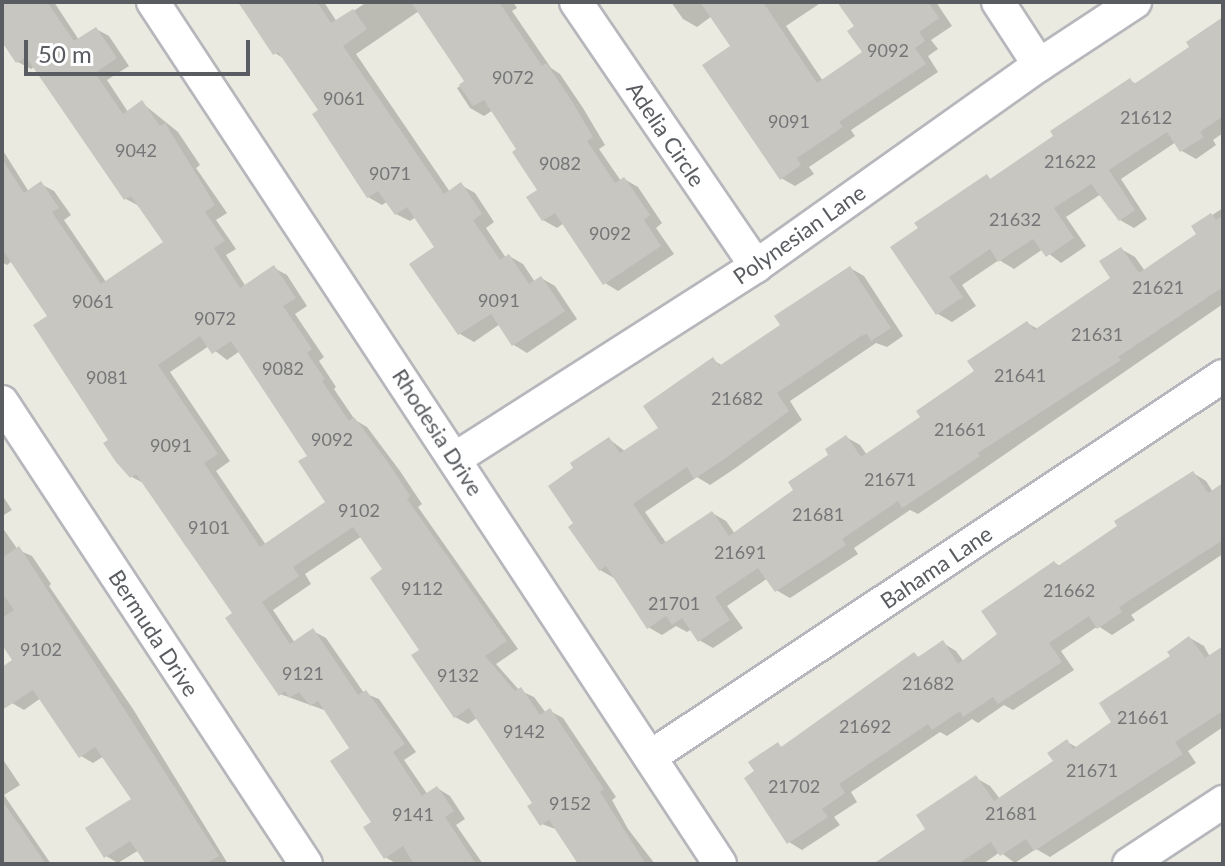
<!DOCTYPE html>
<style>
body{margin:0}
#map{position:relative;width:1225px;height:866px;overflow:hidden;background:#ebeae0;font-family:Lato,sans-serif}
div>[style]{position:absolute}
[style*='--x']{left:calc(var(--x)*1px);top:calc(var(--y)*1px);width:calc(var(--w)*1px);rotate:calc(var(--a)*1deg)}
.shadow>*{inset:0;background:#0003}
.building>*{inset:0;background:#c8c6c0}
.roads{filter:drop-shadow(2px 0 #b6b7bc) drop-shadow(-2px 0 #b6b7bc) drop-shadow(0 2px #b6b7bc) drop-shadow(0 -2px #b6b7bc)}
.street>*{height:32px;margin:-16px;padding:0 16px;transform-origin:16px;border-radius:16px;background:#fff}
span{translate:-50% -50%;white-space:nowrap;text-align:center;line-height:1.15;-webkit-text-stroke:6px #fff;paint-order:stroke}
.number-label{font-size:18px;color:#757678}
.number-label span{-webkit-text-stroke-width:0}
.street-label{font-size:22px;color:#595c60}
.frame{position:absolute;inset:0;border:4px solid #595c60;pointer-events:none}
.scale{position:absolute;left:24px;top:40px;width:226px;height:36px;box-sizing:border-box;border:4px solid #595c60;border-top:0;padding-left:10px;font-size:24px;line-height:28px;white-space:nowrap;color:#595c60;-webkit-text-stroke:6px #fff;paint-order:stroke}
</style>
<div id="map">
<div class="shadow">
<i style="clip-path:polygon(evenodd,2px 2px,54px 2px,79px 40px,96px 29px,109px 36px,129px 66px,107px 80px,128px 112px,142px 103px,178px 132px,200px 165px,196px 168px,227px 213px,216px 220px,236px 249px,226px 255px,246px 287px,274px 268px,287px 275px,307px 306px,295px 314px,324px 357px,319px 361px,336px 387px,334px 389px,355px 420px,367px 427px,400px 471px,422px 504px,418px 507px,518px 649px,496px 664px,519px 690px,534px 697px,546px 713px,550px 711px,563px 718px,616px 797px,612px 800px,628px 829px,655px 864px,579px 864px,558px 830px,542px 824px,535px 804px,477px 718px,468px 724px,455px 717px,385px 570px,362px 536px,305px 574px,311px 584px,273px 610px,295px 643px,313px 631px,326px 638px,364px 693px,379px 699px,416px 752px,404px 760px,428px 795px,437px 788px,450px 796px,465px 819px,456px 825px,483px 864px,397px 864px,385px 857px,352px 748px,327px 711px,280px 694px,235px 613px,194px 552px,187px 548px,145px 484px,132px 477px,50px 317px,12px 261px,7px 265px,2px 262px,2px 149px,29px 192px,41px 184px,54px 191px,71px 215px,64px 220px,106px 282px,166px 243px,139px 206px,126px 199px,35px 66px,31px 69px,18px 62px,2px 38px,2px 2px,209px 346px,227px 360px,240px 351px,309px 456px,328px 503px,266px 545px,216px 471px,230px 461px,170px 372px,209px 346px)"></i>
<i style="clip-path:polygon(238px 2px,324px 2px,337px 22px,367px 2px,513px 2px,517px 8px,512px 11px,551px 68px,560px 74px,583px 108px,605px 145px,599px 149px,621px 181px,624px 179px,638px 187px,662px 223px,656px 228px,674px 254px,618px 291px,605px 283px,564px 223px,557px 228px,543px 220px,540px 190px,518px 149px,493px 110px,484px 116px,470px 108px,457px 88px,467px 82px,419px 11px,356px 54px,450px 192px,461px 185px,475px 193px,494px 222px,486px 228px,506px 258px,509px 256px,523px 264px,535px 282px,541px 278px,555px 286px,577px 319px,527px 353px,514px 345px,500px 324px,474px 342px,460px 334px,412px 264px,437px 248px,416px 217px,410px 221px,396px 214px,388px 201px,382px 205px,368px 197px,320px 111px,286px 60px,275px 53px)"></i>
<i style="clip-path:polygon(671px 2px,822px 2px,786px 26px,823px 81px,865px 53px,856px 26px,840px 2px,936px 2px,952px 26px,931px 40px,938px 49px,928px 56px,938px 72px,851px 130px,855px 136px,809px 167px,814px 174px,795px 186px,781px 178px,733px 47px,712px 16px,697px 27px,683px 19px)"></i>
<i style="clip-path:polygon(1223px 21px,1223px 133px,1213px 140px,1216px 145px,1196px 159px,1182px 151px,1176px 142px,1121px 179px,1147px 219px,1134px 228px,1120px 220px,1101px 194px,1066px 217px,1086px 246px,1061px 263px,1043px 249px,1014px 269px,999px 260px,962px 285px,976px 306px,952px 322px,938px 314px,893px 247px,987px 177px,992px 180px,1056px 137px,1130px 80px,1137px 85px,1192px 48px)"></i>
<i style="clip-path:polygon(1223px 208px,1223px 304px,918px 514px,910px 510px,854px 548px,858px 554px,790px 598px,776px 590px,768px 578px,727px 606px,743px 628px,713px 648px,699px 640px,692px 629px,687px 632px,676px 626px,662px 635px,648px 627px,614px 578px,600px 570px,576px 523px,576px 469px,609px 439px,626px 452px,660px 429px,713px 360px,723px 366px,783px 326px,850px 268px,864px 276px,903px 336px,887px 347px,876px 343px,790px 401px,802px 420px,737px 467px,710px 485px,697px 477px,645px 512px,667px 544px,712px 513px,726px 521px,735px 534px,781px 504px,846px 437px,860px 445px,867px 455px,923px 417px,1027px 323px,1038px 329px,1113px 279px,1121px 249px,1135px 257px,1145px 271px,1199px 234px,1194px 227px)"></i>
<i style="clip-path:polygon(1193px 473px,1206px 481px,1213px 492px,1223px 485px,1223px 554px,1131px 615px,1135px 620px,1112px 635px,1098px 626px,1061px 651px,1074px 670px,1013px 710px,1004px 705px,978px 723px,972px 719px,947px 736px,940px 732px,851px 792px,857px 802px,834px 817px,840px 825px,802px 850px,789px 842px,757px 772px,778px 745px,783px 748px,914px 654px,920px 658px,943px 643px,956px 651px,964px 662px,999px 634px,1055px 563px,1060px 566px)"></i>
<i style="clip-path:polygon(2px 495px,12px 510px,2px 516px)"></i>
<i style="clip-path:polygon(2px 527px,18px 550px,32px 556px,51px 584px,49px 586px,133px 709px,228px 864px,148px 864px,139px 850px,118px 863px,106px 856px,133px 800px,104px 756px,93px 763px,81px 756px,41px 698px,24px 710px,12px 703px,2px 688px,2px 669px,15px 660px,2px 642px)"></i>
<i style="clip-path:polygon(1190px 638px,1204px 646px,1210px 657px,1223px 648px,1223px 727px,1188px 751px,1196px 763px,1050px 857px,1036px 849px,1015px 863px,1000px 852px,983px 864px,885px 864px,928px 829px,976px 778px,990px 786px,1000px 799px,1056px 762px,1067px 742px,1078px 748px,1114px 723px)"></i>
<i style="clip-path:polygon(2px 758px,20px 785px,4px 795px,51px 864px,2px 864px)"></i>
</div>
<div class="building">
<i style="clip-path:polygon(evenodd,2px 2px,47px 2px,74px 41px,96px 27px,117px 58px,95px 73px,123px 114px,142px 100px,160px 126px,165px 123px,215px 205px,205px 212px,225px 241px,214px 248px,240px 288px,274px 265px,296px 298px,283px 306px,312px 349px,307px 353px,325px 379px,322px 381px,349px 421px,354px 417px,387px 461px,410px 496px,407px 499px,507px 641px,485px 656px,515px 691px,521px 687px,540px 715px,550px 708px,604px 789px,600px 792px,646px 864px,578px 864px,549px 820px,540px 826px,527px 806px,532px 803px,469px 708px,454px 718px,411px 655px,419px 650px,370px 578px,382px 569px,353px 527px,293px 567px,299px 576px,262px 602px,290px 644px,313px 628px,358px 695px,366px 690px,405px 744px,393px 752px,422px 796px,437px 786px,454px 811px,445px 817px,476px 864px,414px 864px,403px 846px,384px 859px,363px 827px,371px 822px,330px 761px,349px 748px,318px 701px,310px 706px,299px 692px,289px 698px,285px 691px,279px 696px,225px 618px,232px 613px,136px 474px,130px 478px,116px 462px,103px 443px,108px 440px,33px 325px,47px 316px,2px 249px,2px 159px,24px 193px,41px 181px,59px 208px,52px 212px,101px 284px,163px 242px,131px 196px,124px 200px,26px 57px,16px 63px,2px 42px,2px 2px,200px 336px,212px 354px,231px 341px,307px 456px,298px 461px,325px 502px,260px 547px,204px 463px,218px 454px,158px 365px,200px 336px)"></i>
<i style="clip-path:polygon(238px 2px,317px 2px,331px 23px,353px 9px,367px 29px,343px 46px,444px 194px,461px 182px,482px 214px,473px 220px,500px 260px,509px 254px,529px 284px,541px 276px,565px 311px,512px 346px,491px 314px,458px 335px,409px 264px,434px 247px,407px 207px,395px 215px,378px 191px,367px 198px,312px 114px,318px 110px,278px 52px,273px 55px)"></i>
<i style="clip-path:polygon(411px 2px,499px 2px,542px 66px,546px 63px,570px 98px,593px 137px,587px 141px,615px 183px,624px 177px,650px 215px,644px 220px,661px 246px,603px 285px,555px 213px,542px 221px,526px 197px,537px 190px,512px 152px,516px 149px,484px 100px,473px 106px,459px 85px,464px 81px)"></i>
<i style="clip-path:polygon(700px 2px,763px 2px,817px 83px,862px 52px,847px 31px,854px 26px,837px 2px,928px 2px,939px 18px,919px 32px,925px 41px,915px 48px,926px 64px,839px 122px,843px 127px,797px 158px,801px 165px,780px 180px,702px 65px,730px 46px)"></i>
<i style="clip-path:polygon(1223px 17px,1223px 116px,1200px 132px,1204px 137px,1180px 152px,1167px 132px,1109px 170px,1135px 210px,1119px 221px,1091px 184px,1054px 208px,1074px 238px,1046px 257px,1033px 239px,998px 262px,990px 249px,949px 277px,963px 297px,936px 315px,890px 247px,918px 228px,914px 223px,987px 174px,990px 179px,1053px 136px,1050px 131px,1130px 78px,1134px 84px,1189px 47px,1186px 42px)"></i>
<i style="clip-path:polygon(1211px 213px,1216px 220px,1223px 216px,1223px 287px,1118px 357px,1121px 360px,978px 453px,980px 456px,946px 479px,902px 508px,898px 501px,842px 539px,846px 545px,775px 592px,758px 568px,715px 597px,730px 620px,698px 642px,682px 618px,672px 625px,666px 616px,647px 629px,606px 566px,599px 571px,568px 527px,573px 523px,548px 486px,573px 468px,570px 463px,609px 437px,620px 453px,658px 428px,643px 406px,713px 357px,719px 366px,780px 325px,774px 316px,850px 266px,891px 328px,871px 341px,867px 334px,861px 336px,777px 393px,789px 411px,723px 460px,694px 479px,687px 467px,633px 504px,661px 545px,712px 511px,729px 536px,793px 490px,788px 482px,828px 455px,825px 449px,846px 435px,861px 457px,920px 417px,916px 411px,974px 371px,967px 361px,1027px 321px,1034px 330px,1110px 278px,1099px 261px,1121px 247px,1139px 273px,1196px 234px,1191px 226px)"></i>
<i style="clip-path:polygon(1193px 471px,1208px 493px,1223px 483px,1223px 540px,1119px 607px,1122px 612px,1097px 629px,1089px 616px,1049px 643px,1062px 662px,998px 704px,993px 697px,963px 717px,960px 711px,932px 730px,928px 724px,839px 784px,845px 793px,822px 809px,828px 817px,787px 844px,744px 778px,754px 771px,748px 762px,778px 742px,781px 747px,914px 652px,918px 657px,943px 640px,958px 664px,997px 634px,981px 611px,1054px 561px,1058px 566px,1117px 526px,1114px 521px)"></i>
<i style="clip-path:polygon(19px 546px,219px 856px,206px 864px,146px 864px,130px 841px,104px 858px,85px 828px,131px 799px,95px 747px,79px 758px,33px 690px,2px 710px,2px 667px,12px 660px,2px 645px,2px 618px,14px 610px,2px 593px,2px 558px)"></i>
<i style="clip-path:polygon(1189px 636px,1205px 658px,1223px 646px,1223px 711px,1175px 742px,1183px 754px,1034px 851px,1026px 839px,1000px 856px,991px 842px,958px 864px,873px 864px,925px 829px,916px 815px,976px 775px,994px 801px,1053px 761px,1047px 753px,1067px 739px,1073px 749px,1111px 722px,1099px 703px,1170px 656px,1167px 652px)"></i>
<i style="clip-path:polygon(2px 801px,20px 826px,46px 864px,2px 864px)"></i>
</div>
<div class="roads">
<div class="street">
<i style="--x:153;--y:2;--w:1032;--a:56.66"></i>
<i style="--x:576;--y:2;--w:320;--a:55.7"></i>
<i style="--x:998;--y:2;--w:75;--a:56.9"></i>
<i style="--x:2;--y:402;--w:553;--a:56.65"></i>
<i style="--x:456;--y:458;--w:356;--a:-32.6"></i>
<i style="--x:756;--y:266;--w:347;--a:-35.4"></i>
<i style="--x:1039;--y:65;--w:115;--a:-33.3"></i>
<i style="--x:650;--y:757;--w:688;--a:-33.62"></i>
<i style="--x:1129;--y:864;--w:113;--a:-33.4"></i>
</div>
</div>
<div class="number-label">
<span style="left:888px;top:50px">9092</span>
<span style="left:513px;top:77px">9072</span>
<span style="left:344px;top:98px">9061</span>
<span style="left:1146px;top:117px">21612</span>
<span style="left:789px;top:121px">9091</span>
<span style="left:136px;top:150px">9042</span>
<span style="left:1070px;top:161px">21622</span>
<span style="left:560px;top:163px">9082</span>
<span style="left:390px;top:173px">9071</span>
<span style="left:1015px;top:219px">21632</span>
<span style="left:610px;top:233px">9092</span>
<span style="left:1158px;top:287px">21621</span>
<span style="left:499px;top:300px">9091</span>
<span style="left:93px;top:301px">9061</span>
<span style="left:215px;top:318px">9072</span>
<span style="left:1097px;top:334px">21631</span>
<span style="left:283px;top:368px">9082</span>
<span style="left:1020px;top:375px">21641</span>
<span style="left:107px;top:377px">9081</span>
<span style="left:737px;top:398px">21682</span>
<span style="left:960px;top:429px">21661</span>
<span style="left:332px;top:439px">9092</span>
<span style="left:171px;top:445px">9091</span>
<span style="left:890px;top:479px">21671</span>
<span style="left:359px;top:510px">9102</span>
<span style="left:818px;top:514px">21681</span>
<span style="left:209px;top:527px">9101</span>
<span style="left:740px;top:552px">21691</span>
<span style="left:422px;top:588px">9112</span>
<span style="left:1069px;top:590px">21662</span>
<span style="left:674px;top:603px">21701</span>
<span style="left:41px;top:649px">9102</span>
<span style="left:303px;top:673px">9121</span>
<span style="left:458px;top:675px">9132</span>
<span style="left:928px;top:683px">21682</span>
<span style="left:1143px;top:717px">21661</span>
<span style="left:865px;top:726px">21692</span>
<span style="left:524px;top:731px">9142</span>
<span style="left:1092px;top:770px">21671</span>
<span style="left:794px;top:786px">21702</span>
<span style="left:570px;top:803px">9152</span>
<span style="left:1011px;top:813px">21681</span>
<span style="left:413px;top:814px">9141</span>
</div>
<div class="street-label">
<span style="left:666px;top:134px;rotate:56deg">Adelia Circle</span>
<span style="left:799px;top:234px;rotate:-35deg">Polynesian Lane</span>
<span style="left:438px;top:432px;rotate:57deg">Rhodesia Drive</span>
<span style="left:936px;top:567px;rotate:-34deg">Bahama Lane</span>
<span style="left:154px;top:633px;rotate:57deg">Bermuda Drive</span>
</div>
<div class="frame"></div>
<div class="scale">50 m</div>
</div>
